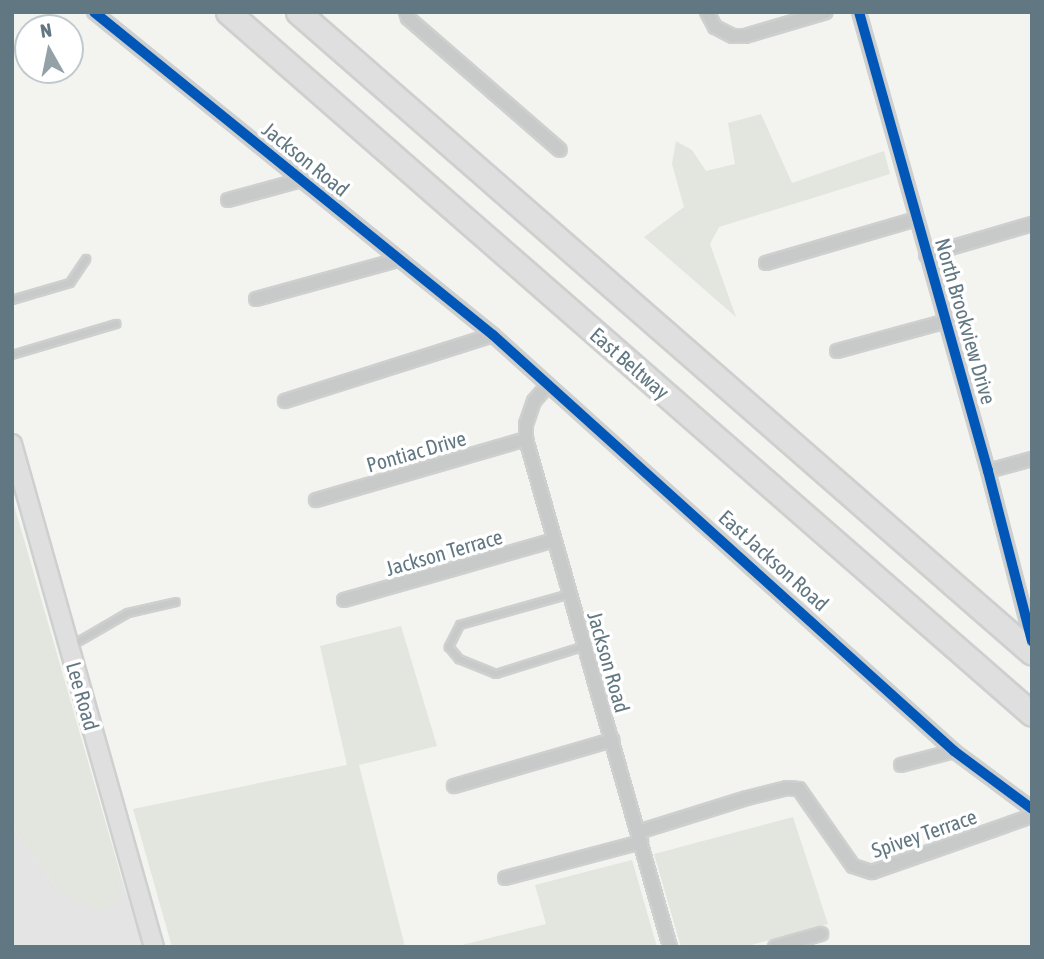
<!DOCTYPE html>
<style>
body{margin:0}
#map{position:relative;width:1044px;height:959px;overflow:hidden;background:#f3f3f0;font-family:"Asap Condensed",sans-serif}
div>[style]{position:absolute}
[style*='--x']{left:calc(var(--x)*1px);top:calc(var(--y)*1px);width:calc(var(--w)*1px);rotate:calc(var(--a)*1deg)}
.built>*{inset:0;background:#e3e4e3}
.green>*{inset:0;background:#e2e6de}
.roads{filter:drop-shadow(2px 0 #ced0cf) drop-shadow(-2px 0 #ced0cf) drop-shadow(0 2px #ced0cf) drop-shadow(0 -2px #ced0cf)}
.lane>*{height:6px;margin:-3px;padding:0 3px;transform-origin:3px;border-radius:3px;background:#c8caca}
.street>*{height:12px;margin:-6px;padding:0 6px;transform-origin:6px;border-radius:6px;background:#c8caca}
.secondary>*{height:18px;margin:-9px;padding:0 9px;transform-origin:9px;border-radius:9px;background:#dedfde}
.highway>*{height:23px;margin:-11.5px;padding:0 11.5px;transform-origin:11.5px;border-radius:11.5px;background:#dedfde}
.cycleway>*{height:10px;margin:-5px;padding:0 5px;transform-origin:5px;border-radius:5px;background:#0057b8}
span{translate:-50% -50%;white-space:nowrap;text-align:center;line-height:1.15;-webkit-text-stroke:7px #fff;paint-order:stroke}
.street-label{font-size:21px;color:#617782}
.frame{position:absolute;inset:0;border:14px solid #617782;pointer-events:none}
.north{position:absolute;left:14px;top:14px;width:70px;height:70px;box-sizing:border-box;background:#fff;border:2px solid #c0c9cd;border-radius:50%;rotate:351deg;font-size:19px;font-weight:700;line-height:28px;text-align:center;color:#617782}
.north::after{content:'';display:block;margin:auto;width:24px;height:32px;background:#94a2a8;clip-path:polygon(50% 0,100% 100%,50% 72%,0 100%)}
</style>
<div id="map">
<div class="built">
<i style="clip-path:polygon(12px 827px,59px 891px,115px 902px,121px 876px,143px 947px,12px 947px)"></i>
</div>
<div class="green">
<i style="clip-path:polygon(761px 114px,792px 183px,884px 151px,890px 174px,719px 227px,710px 244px,736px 317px,644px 237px,684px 207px,672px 164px,676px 141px,692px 150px,706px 171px,735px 164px,728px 123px)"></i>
<i style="clip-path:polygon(12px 498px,121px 876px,115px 902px,98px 910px,59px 891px,12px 827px)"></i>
<i style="clip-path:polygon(401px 626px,437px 746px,359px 765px,405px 947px,172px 947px,133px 809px,347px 765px,320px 646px)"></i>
<i style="clip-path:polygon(793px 817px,828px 924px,744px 947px,681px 947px,654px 854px)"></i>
<i style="clip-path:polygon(632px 860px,657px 947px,454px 947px,546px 924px,535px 885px)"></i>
</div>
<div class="roads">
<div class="lane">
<i style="--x:12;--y:300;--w:60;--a:-16.3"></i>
<i style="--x:70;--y:283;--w:29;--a:-56"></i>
<i style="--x:12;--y:355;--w:109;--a:-16.6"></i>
<i style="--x:570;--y:594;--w:114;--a:164.3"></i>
<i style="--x:460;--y:625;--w:25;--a:117"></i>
<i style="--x:449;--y:647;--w:16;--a:50"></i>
<i style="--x:459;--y:659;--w:40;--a:22"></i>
<i style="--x:496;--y:674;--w:93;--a:-17.5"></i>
<i style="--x:71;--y:646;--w:66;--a:-30.1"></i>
<i style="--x:128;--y:613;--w:49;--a:-12.9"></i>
</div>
<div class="street">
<i style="--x:94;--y:12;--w:513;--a:38.99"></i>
<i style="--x:493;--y:335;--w:621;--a:42.06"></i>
<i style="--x:954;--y:751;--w:97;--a:36.6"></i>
<i style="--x:406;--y:12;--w:6;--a:72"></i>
<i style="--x:408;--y:18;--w:201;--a:41"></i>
<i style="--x:707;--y:12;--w:17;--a:62"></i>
<i style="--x:715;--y:27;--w:20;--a:27"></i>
<i style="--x:733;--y:36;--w:12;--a:0"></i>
<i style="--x:745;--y:36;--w:84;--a:-16.5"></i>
<i style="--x:859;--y:12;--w:477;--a:74.3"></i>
<i style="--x:988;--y:471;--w:176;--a:75.5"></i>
<i style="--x:228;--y:200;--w:76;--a:-15.3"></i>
<i style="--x:926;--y:255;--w:110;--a:-16.3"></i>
<i style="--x:766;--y:263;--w:156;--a:-16.3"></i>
<i style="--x:256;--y:299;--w:147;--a:-15.4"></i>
<i style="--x:837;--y:351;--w:114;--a:-15.3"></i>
<i style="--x:548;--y:385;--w:21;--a:131"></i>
<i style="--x:534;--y:401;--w:24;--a:109"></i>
<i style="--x:526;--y:424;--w:15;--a:90"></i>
<i style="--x:526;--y:439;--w:528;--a:74.17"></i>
<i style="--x:285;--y:401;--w:218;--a:-17.6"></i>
<i style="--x:988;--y:471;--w:46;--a:-15.3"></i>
<i style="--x:316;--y:500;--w:219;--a:-16.2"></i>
<i style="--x:344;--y:600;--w:218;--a:-15.9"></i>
<i style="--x:901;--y:765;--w:55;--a:-14.8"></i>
<i style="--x:454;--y:786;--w:165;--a:-16.2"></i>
<i style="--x:638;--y:832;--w:114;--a:-17.3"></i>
<i style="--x:747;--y:798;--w:41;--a:-14"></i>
<i style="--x:787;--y:788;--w:12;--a:5"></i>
<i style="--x:799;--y:789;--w:94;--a:55"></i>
<i style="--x:853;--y:866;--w:20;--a:18"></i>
<i style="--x:872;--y:872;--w:170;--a:-19.3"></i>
<i style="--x:505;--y:878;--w:141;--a:-14.8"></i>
<i style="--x:775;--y:947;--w:48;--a:-15.8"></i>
</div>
<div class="secondary">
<i style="--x:12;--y:444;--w:523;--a:74.24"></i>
</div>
<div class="highway">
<i style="--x:228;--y:12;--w:1067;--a:41.13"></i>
<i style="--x:298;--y:12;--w:974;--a:41.13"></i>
</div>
</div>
<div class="cycleway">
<i style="--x:94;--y:12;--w:513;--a:38.99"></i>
<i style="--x:493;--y:335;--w:621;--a:42.06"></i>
<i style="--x:954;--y:751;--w:97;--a:36.6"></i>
<i style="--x:859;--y:12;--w:477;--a:74.3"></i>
<i style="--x:988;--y:471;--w:176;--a:75.5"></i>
</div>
<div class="street-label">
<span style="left:306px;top:159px;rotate:39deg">Jackson Road</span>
<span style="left:966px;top:321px;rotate:74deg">North Brookview Drive</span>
<span style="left:630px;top:363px;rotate:41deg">East Beltway</span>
<span style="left:416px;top:451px;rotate:-16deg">Pontiac Drive</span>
<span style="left:444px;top:552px;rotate:-16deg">Jackson Terrace</span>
<span style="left:774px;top:560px;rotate:42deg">East Jackson Road</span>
<span style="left:609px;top:662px;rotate:74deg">Jackson Road</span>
<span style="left:83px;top:696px;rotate:74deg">Lee Road</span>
<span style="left:924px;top:833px;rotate:-19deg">Spivey Terrace</span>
</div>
<div class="frame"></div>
<div class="north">N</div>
</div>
